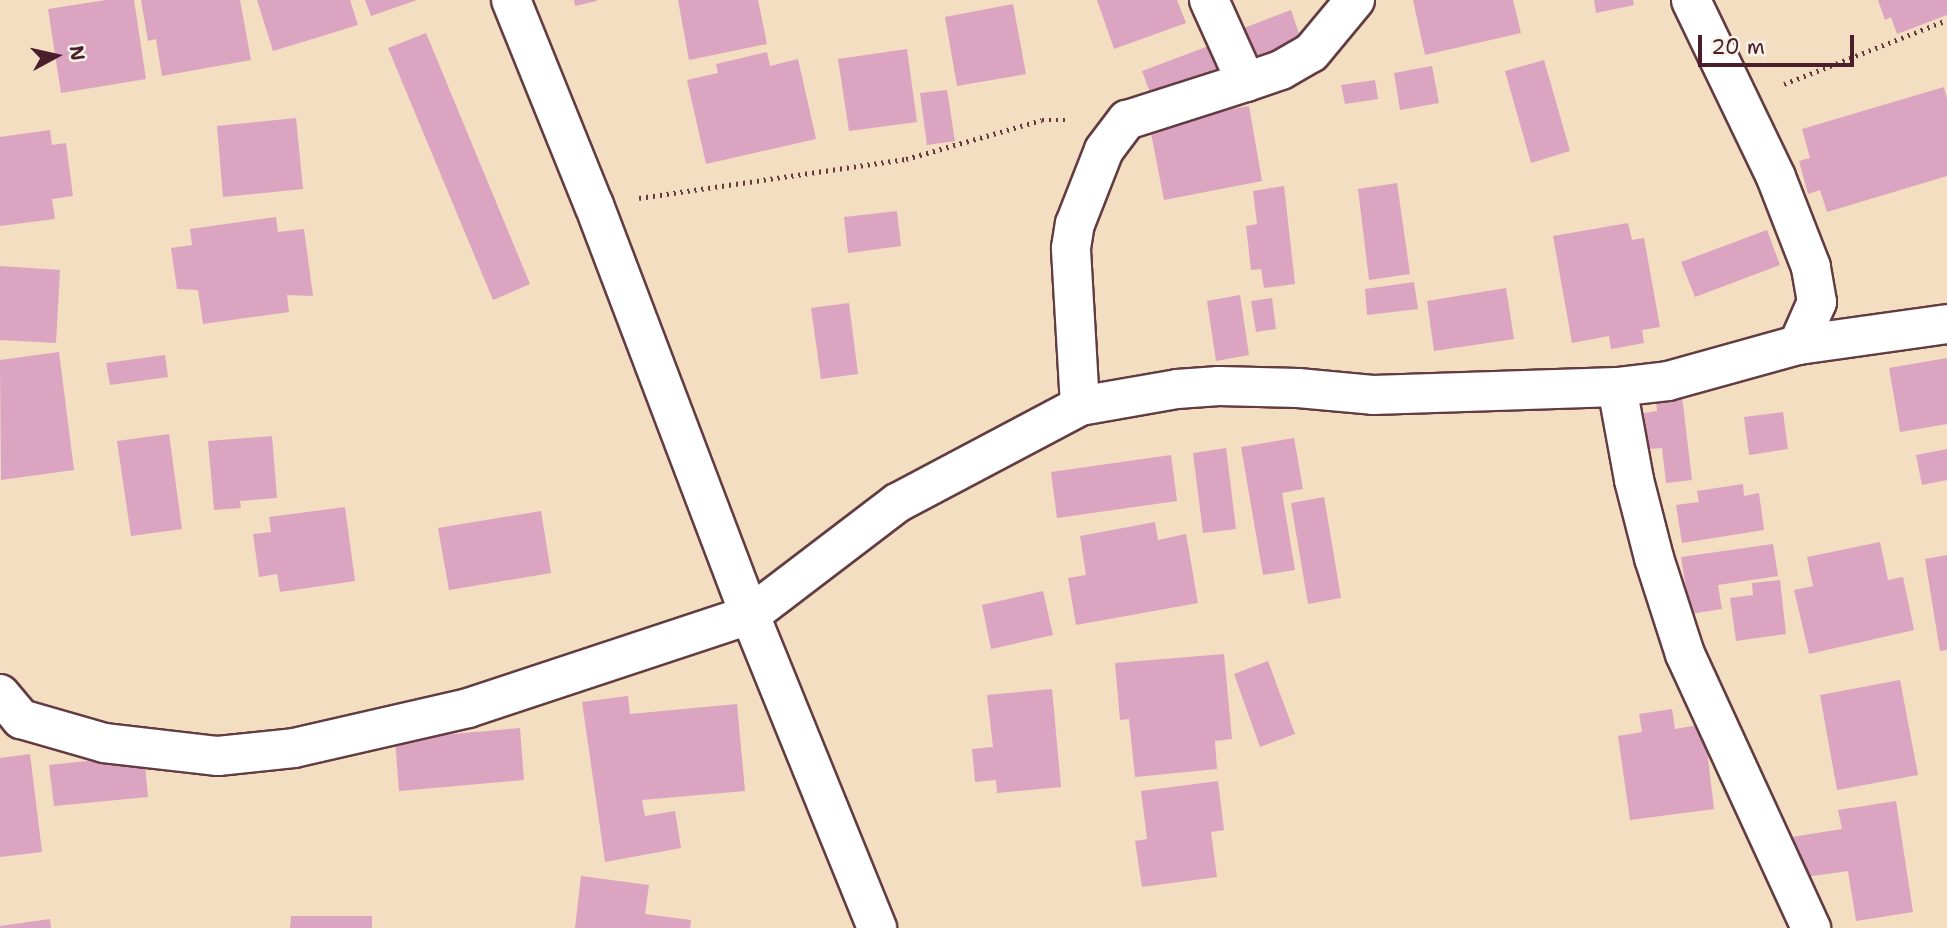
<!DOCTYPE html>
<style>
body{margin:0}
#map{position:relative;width:1947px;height:928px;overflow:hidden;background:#f3dec2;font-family:"Shantell Sans",sans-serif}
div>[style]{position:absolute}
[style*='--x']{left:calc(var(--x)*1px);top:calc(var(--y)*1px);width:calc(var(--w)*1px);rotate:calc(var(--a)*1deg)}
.building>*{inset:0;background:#dba4c0}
.path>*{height:4.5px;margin-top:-2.25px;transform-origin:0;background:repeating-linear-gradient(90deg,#633c42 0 2px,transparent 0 7px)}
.roads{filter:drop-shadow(2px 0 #633c42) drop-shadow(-2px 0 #633c42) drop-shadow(0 2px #633c42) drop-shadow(0 -2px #633c42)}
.minor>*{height:38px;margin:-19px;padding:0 19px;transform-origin:19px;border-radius:19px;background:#fff}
span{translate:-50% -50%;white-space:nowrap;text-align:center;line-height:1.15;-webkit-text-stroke:7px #f7f3e8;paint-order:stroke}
.north{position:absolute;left:21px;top:21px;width:70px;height:70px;-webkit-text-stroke:5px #f7f3e8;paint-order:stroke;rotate:82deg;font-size:19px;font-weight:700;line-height:28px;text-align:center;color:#4a1f2b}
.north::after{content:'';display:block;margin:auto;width:24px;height:32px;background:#4a1f2b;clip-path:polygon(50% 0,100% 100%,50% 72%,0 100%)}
.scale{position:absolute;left:1698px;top:35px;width:156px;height:32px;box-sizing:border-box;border:4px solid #4a1f2b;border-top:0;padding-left:9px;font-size:21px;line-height:24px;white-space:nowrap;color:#4a1f2b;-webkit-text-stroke:5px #f7f3e8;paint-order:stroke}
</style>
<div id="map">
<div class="building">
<i style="clip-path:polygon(106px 0,134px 0,146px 79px,61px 93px,48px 9px)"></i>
<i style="clip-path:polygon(141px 0,240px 0,251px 60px,162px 76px,156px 39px,148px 41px)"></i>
<i style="clip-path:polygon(257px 0,350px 0,358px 25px,273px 51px)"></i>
<i style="clip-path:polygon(365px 0,417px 0,371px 16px)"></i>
<i style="clip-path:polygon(574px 0,597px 0,597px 1px,575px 6px)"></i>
<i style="clip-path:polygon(678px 0,758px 0,767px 44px,689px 60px)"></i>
<i style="clip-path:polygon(1097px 0,1177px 0,1186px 23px,1114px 49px)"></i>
<i style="clip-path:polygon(1413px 0,1513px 0,1521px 33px,1425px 55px)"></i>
<i style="clip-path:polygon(1594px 0,1633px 0,1634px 5px,1596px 13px)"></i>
<i style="clip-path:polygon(1878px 0,1947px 0,1947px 15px,1897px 34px,1891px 17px,1885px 20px)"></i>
<i style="clip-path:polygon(1013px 4px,1026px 74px,957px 86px,945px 17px)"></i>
<i style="clip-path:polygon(1291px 10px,1303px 46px,1249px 66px,1236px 31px)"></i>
<i style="clip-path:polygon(426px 33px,530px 284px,493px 300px,388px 48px)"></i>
<i style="clip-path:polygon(1214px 44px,1227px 80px,1155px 106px,1142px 71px)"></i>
<i style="clip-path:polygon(907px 49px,917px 122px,849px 131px,838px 59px)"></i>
<i style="clip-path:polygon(767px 52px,770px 66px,798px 59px,816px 139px,706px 164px,687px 80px,718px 73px,716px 64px)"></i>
<i style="clip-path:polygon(1544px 60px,1570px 151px,1531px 163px,1505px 71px)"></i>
<i style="clip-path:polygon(1432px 66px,1439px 103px,1400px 110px,1394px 73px)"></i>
<i style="clip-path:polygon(1375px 80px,1378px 99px,1345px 104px,1341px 85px)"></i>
<i style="clip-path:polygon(1944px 87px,1947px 99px,1947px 176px,1827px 212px,1820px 190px,1808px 194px,1799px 161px,1810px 158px,1802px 129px)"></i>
<i style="clip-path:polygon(947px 90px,955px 141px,927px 145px,920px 93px)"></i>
<i style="clip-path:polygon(1249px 106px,1262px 181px,1164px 200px,1149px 123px)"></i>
<i style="clip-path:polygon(296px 118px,303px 189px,223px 197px,217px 126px)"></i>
<i style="clip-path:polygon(50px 130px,52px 145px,66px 143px,73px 196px,52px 199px,55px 219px,0 226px,0 137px)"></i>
<i style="clip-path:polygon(1397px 183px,1410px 274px,1369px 280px,1358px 189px)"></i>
<i style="clip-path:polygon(1284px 186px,1295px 284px,1264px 288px,1261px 269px,1251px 270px,1246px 226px,1257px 224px,1253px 191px)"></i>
<i style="clip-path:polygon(897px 211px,901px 246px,848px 253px,844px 217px)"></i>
<i style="clip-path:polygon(276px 217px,278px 232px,304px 229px,313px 296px,287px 295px,289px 312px,203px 324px,198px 290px,177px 289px,171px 248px,192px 245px,190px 229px)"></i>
<i style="clip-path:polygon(1628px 223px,1632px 240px,1644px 238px,1660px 327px,1642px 330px,1644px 343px,1611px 349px,1609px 336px,1572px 343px,1553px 236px)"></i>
<i style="clip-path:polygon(1767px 230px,1780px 265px,1695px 297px,1681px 262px)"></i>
<i style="clip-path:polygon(0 266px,60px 270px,56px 343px,0 340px)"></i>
<i style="clip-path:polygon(1414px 282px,1418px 309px,1367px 315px,1365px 289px)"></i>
<i style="clip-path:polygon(1506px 288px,1514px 339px,1434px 351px,1427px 301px)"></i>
<i style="clip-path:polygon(1240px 295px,1249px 355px,1216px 361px,1207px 301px)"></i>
<i style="clip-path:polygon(1272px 298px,1276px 329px,1256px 332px,1251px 301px)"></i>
<i style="clip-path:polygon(849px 303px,858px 374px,821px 379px,811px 308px)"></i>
<i style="clip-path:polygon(59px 352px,74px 470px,1px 480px,0 360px)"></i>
<i style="clip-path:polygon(165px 355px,168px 377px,110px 385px,106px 363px)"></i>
<i style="clip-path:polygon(1947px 358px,1947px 424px,1900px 432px,1889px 368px)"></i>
<i style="clip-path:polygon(1682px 396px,1692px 480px,1666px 483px,1662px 448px,1648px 449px,1644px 413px,1657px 411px,1656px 399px)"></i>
<i style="clip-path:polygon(1783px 412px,1788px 449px,1749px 455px,1744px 417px)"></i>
<i style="clip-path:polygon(169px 434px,182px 529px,131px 536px,117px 441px)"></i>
<i style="clip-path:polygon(272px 436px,277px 498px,240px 501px,241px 508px,214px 510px,208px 441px)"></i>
<i style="clip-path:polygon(1294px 438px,1303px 489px,1282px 493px,1295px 570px,1263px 575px,1241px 447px)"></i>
<i style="clip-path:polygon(1226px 448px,1236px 529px,1203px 533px,1193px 453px)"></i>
<i style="clip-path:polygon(1947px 449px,1947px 480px,1922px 485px,1916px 455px)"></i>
<i style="clip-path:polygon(1171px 455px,1177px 501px,1057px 518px,1051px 472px)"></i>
<i style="clip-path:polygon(1743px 484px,1744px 496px,1759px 493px,1764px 530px,1682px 543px,1676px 505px,1699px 502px,1697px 491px)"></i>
<i style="clip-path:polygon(1324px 497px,1341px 598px,1308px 604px,1291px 503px)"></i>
<i style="clip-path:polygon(345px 507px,355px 581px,280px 592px,277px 574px,259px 577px,253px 534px,271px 532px,269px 517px)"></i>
<i style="clip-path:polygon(541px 511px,551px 573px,449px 590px,438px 528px)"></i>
<i style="clip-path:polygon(1155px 522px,1158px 540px,1186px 534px,1198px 603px,1076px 625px,1068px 578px,1086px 575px,1080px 536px)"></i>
<i style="clip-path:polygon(1880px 542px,1888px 580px,1903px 577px,1914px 630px,1809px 654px,1794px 590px,1813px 586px,1807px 557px)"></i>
<i style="clip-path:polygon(1773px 544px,1778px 576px,1718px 585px,1722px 609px,1690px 614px,1681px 557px)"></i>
<i style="clip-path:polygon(1947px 555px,1947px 650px,1940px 651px,1925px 559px)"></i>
<i style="clip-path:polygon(1780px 580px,1786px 634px,1736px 641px,1730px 598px,1753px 595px,1752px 583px)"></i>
<i style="clip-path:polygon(1043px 591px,1053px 635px,991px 649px,982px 605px)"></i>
<i style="clip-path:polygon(1224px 654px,1232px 739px,1215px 741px,1217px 769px,1135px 777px,1129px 719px,1120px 720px,1115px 663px)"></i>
<i style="clip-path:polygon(1268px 661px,1295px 734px,1260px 747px,1234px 674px)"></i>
<i style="clip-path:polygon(1900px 680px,1918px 775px,1837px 790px,1820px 695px)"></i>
<i style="clip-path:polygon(1052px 689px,1061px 787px,997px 793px,996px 780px,975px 782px,972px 749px,993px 747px,987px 695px)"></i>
<i style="clip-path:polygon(628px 696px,630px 714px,737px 704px,745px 791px,642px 800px,645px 816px,675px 811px,681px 848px,605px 862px,582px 702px)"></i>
<i style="clip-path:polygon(1672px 709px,1675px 729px,1704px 724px,1714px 809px,1630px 820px,1618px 736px,1642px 732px,1639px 714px)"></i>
<i style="clip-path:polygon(520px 728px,524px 780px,399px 791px,395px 739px)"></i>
<i style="clip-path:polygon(30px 754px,42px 852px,0 857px,0 758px)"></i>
<i style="clip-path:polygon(144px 755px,148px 797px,54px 806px,49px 765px)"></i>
<i style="clip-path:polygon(1218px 781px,1224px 830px,1211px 832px,1217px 877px,1142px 887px,1135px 841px,1147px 839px,1141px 791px)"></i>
<i style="clip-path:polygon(1896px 801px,1913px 912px,1856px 921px,1848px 871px,1798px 878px,1792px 837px,1842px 829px,1838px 810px)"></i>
<i style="clip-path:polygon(581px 876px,649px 885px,645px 914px,691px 920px,690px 928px,575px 928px)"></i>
<i style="clip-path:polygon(291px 916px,372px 916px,372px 928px,290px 928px)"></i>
<i style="clip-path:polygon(50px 919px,51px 928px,0 928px,0 926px)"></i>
</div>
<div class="path">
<i style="--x:1784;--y:84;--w:175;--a:-21.4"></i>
<i style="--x:639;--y:198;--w:270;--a:-8.3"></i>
<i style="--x:906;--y:159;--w:141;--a:-16"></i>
<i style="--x:1042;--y:120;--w:25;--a:0"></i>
</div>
<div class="roads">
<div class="minor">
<i style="--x:511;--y:0;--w:221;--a:68"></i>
<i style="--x:594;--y:205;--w:439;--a:69.2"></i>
<i style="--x:750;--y:615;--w:338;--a:67.9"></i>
<i style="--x:1246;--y:82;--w:37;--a:-19"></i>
<i style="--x:1281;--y:70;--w:34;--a:-30"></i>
<i style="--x:1311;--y:53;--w:69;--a:-50.3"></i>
<i style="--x:1798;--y:345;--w:150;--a:-8"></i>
<i style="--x:1617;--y:387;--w:95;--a:79.6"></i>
<i style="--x:1634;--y:480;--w:81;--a:75.6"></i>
<i style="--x:1654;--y:558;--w:101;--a:72.1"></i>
<i style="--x:1685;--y:654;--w:302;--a:65.3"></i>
<i style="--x:1080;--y:406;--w:158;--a:-93.3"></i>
<i style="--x:1071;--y:248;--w:24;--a:-81"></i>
<i style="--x:1075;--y:224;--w:79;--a:-68.6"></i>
<i style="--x:1104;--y:150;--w:38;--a:-53"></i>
<i style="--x:1127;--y:120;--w:125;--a:-17.7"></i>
<i style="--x:1246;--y:82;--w:90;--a:-114.3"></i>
<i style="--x:0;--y:694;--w:33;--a:50"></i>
<i style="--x:21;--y:719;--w:86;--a:16.1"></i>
<i style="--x:104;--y:743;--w:115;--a:6.5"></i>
<i style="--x:218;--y:756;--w:76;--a:-6"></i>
<i style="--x:294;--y:748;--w:179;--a:-12.9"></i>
<i style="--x:468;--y:708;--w:297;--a:-18.3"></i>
<i style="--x:750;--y:615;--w:185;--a:-37.3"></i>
<i style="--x:897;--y:503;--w:207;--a:-27.9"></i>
<i style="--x:1080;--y:406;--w:98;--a:-9.9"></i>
<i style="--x:1177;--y:389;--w:42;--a:-4.1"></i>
<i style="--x:1219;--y:386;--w:79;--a:1.5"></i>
<i style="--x:1298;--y:388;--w:75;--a:5.3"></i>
<i style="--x:1373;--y:395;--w:244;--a:-1.9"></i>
<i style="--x:1617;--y:387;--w:51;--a:-6.7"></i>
<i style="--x:1668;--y:381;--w:135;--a:-15.5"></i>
<i style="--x:1798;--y:345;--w:47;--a:-66.2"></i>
<i style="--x:1817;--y:302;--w:36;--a:-100"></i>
<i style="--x:1811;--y:267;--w:97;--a:-111.3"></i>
<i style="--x:1776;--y:177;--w:196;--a:-115.7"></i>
</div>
</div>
<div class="north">N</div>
<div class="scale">20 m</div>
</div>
